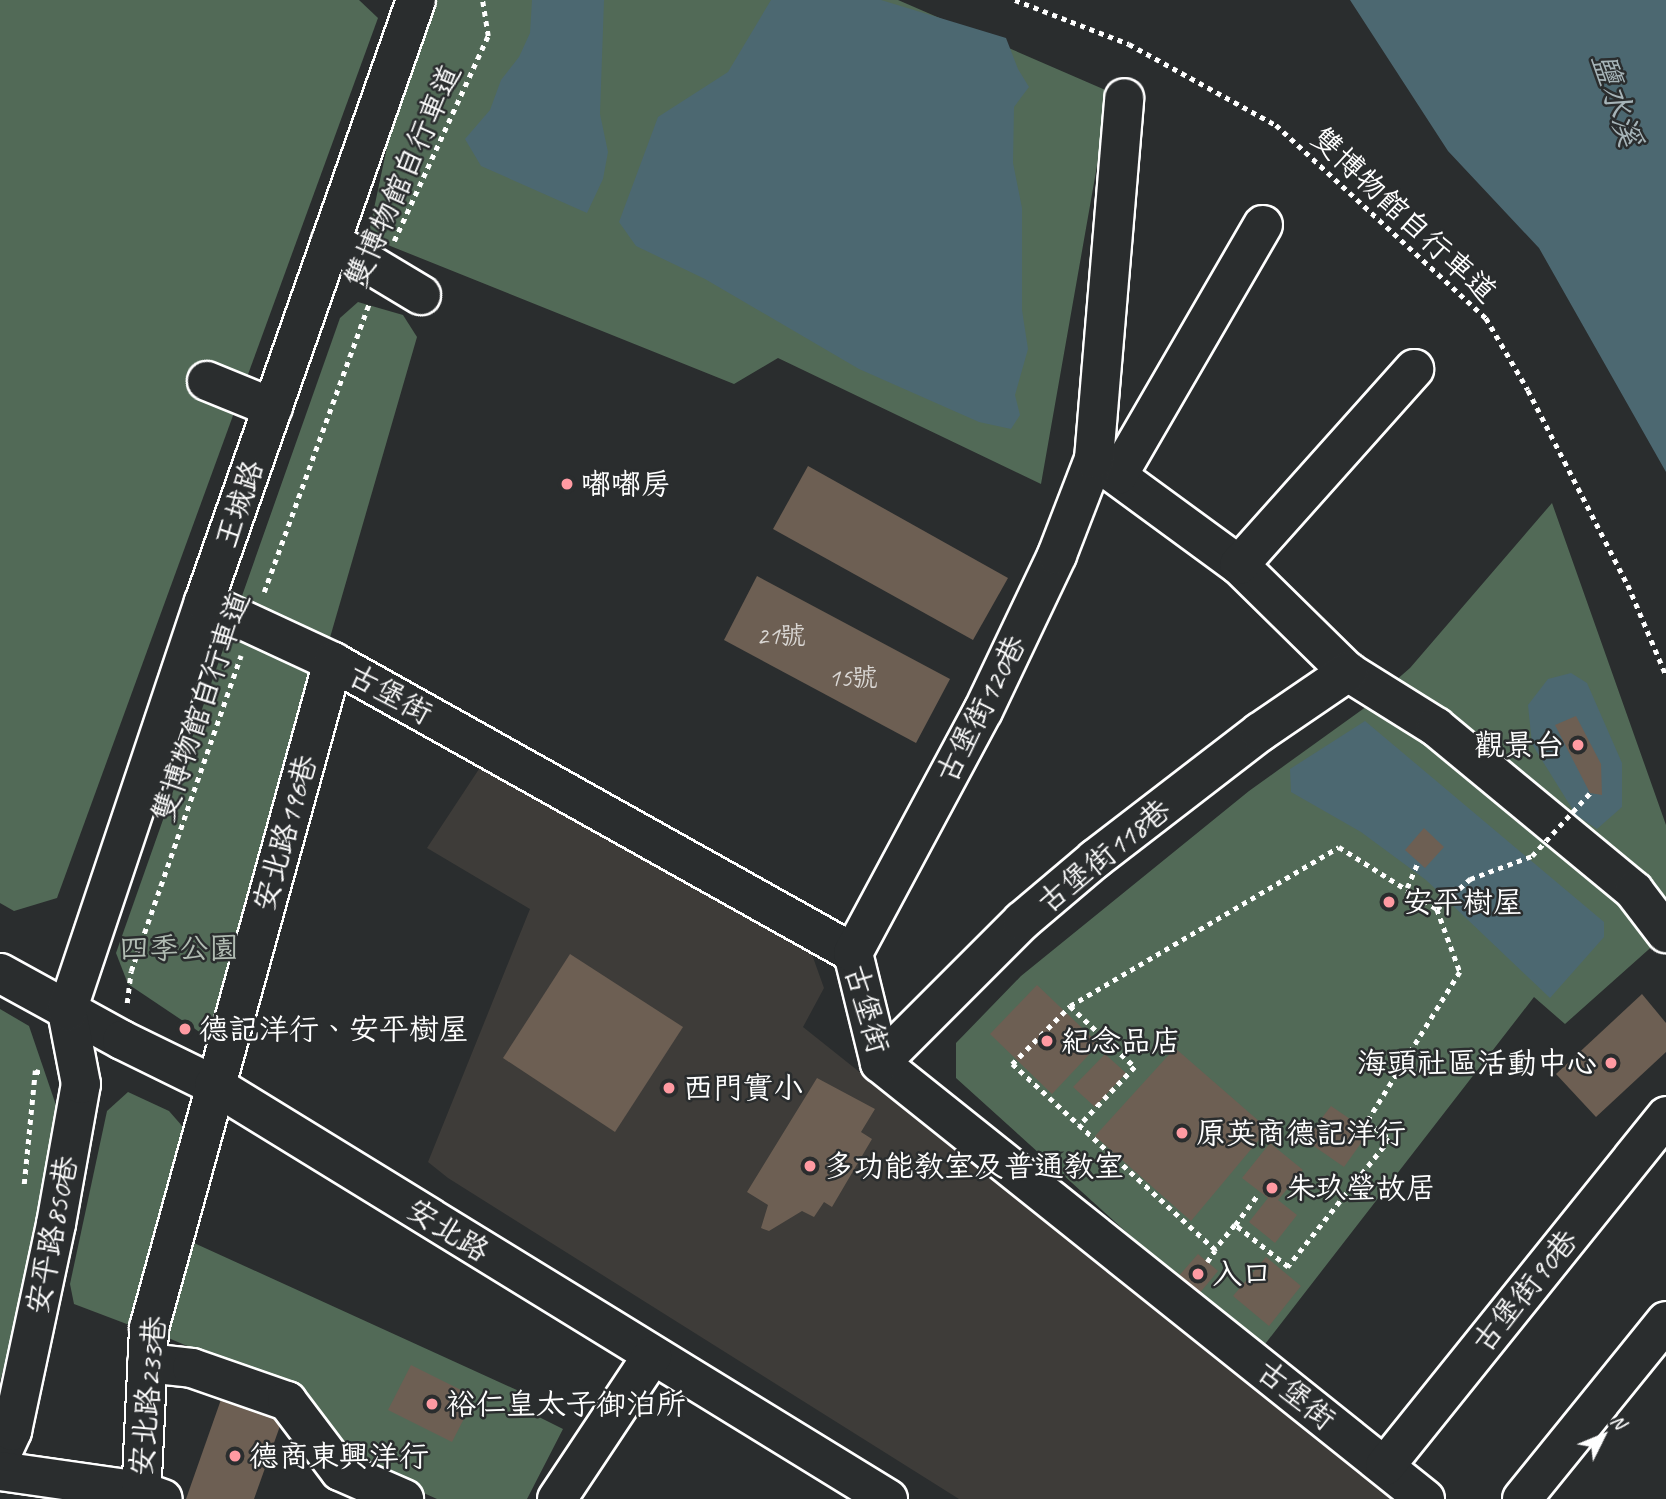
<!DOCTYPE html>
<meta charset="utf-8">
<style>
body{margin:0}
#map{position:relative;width:1666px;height:1499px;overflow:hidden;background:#2a2d2e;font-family:Caveat,"LXGW WenKai TC",sans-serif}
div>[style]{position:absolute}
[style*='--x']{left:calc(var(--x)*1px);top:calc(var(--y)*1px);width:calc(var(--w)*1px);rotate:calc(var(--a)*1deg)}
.built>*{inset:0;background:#3e3c39}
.green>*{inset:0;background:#526a57}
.water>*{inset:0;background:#4c6871}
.building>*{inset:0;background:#6d5f53}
.path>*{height:4.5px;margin-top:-2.25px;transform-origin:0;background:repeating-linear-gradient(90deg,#fff 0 5px,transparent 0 10px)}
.roads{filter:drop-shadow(2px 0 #fff) drop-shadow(-2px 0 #fff) drop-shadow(0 2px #fff) drop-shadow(0 -2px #fff)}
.minor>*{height:38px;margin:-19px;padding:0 19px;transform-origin:19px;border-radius:19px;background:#2a2d2e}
.path-bridge>*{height:4.5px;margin-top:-2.25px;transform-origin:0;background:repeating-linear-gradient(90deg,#fff 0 5px,transparent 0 10px)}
.dots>*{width:19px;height:19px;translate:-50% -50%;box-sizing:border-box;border:4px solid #2a2d2e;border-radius:50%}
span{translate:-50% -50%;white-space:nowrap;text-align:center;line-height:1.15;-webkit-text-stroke:5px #2a2d2e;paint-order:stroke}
.number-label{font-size:26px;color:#dad7d4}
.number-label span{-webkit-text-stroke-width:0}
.street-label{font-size:30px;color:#fff}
.poi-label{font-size:30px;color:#fff}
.left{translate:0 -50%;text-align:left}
.right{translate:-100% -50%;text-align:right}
.park-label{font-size:30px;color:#b1bcb3}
.water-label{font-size:32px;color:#a6b4b8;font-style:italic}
.north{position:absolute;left:1568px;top:1401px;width:70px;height:70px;-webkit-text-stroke:5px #2a2d2e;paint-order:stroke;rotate:47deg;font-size:19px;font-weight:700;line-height:28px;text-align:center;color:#fff}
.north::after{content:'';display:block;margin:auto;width:24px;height:32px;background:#fff;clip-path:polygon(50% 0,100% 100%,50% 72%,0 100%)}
</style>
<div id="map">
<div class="built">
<i style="clip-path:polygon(481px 766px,810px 949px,824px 988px,803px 1027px,1396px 1499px,959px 1499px,448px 1178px,428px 1162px,530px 909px,427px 848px)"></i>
</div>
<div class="green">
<i style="clip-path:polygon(0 0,359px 0,378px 18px,57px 898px,14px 911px,0 903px)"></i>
<i style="clip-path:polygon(418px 0,898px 0,1110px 92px,1041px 484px,778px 358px,734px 384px,368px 237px)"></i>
<i style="clip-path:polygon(358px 302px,403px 315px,417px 337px,219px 1021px,201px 1033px,128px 984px,116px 953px,340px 318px)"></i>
<i style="clip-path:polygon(1552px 503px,1666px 825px,1666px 934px,1565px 1024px,1534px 997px,1262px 1348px,1177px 1278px,956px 1078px,956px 1043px,1021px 976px,1249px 791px,1363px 709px,1410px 668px)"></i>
<i style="clip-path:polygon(0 1009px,29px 1026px,59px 1114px,15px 1328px,0 1381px)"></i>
<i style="clip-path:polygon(128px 1092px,169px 1111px,183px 1127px,138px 1318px,132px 1326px,74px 1304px,70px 1284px,107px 1111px)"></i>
<i style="clip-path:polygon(194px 1243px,519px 1391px,533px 1414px,563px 1429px,527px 1499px,437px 1499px,333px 1452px,296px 1392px,166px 1337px)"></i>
</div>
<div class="water">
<i style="clip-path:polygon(532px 0,604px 0,600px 114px,608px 152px,603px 179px,587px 213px,481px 166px,465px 139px,490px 110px,501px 80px,519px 57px,530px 33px)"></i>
<i style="clip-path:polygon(771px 0,881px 0,1006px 38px,1018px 69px,1029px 87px,1014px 107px,1013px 163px,1022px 208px,1022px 310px,1028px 349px,1015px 395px,1020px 415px,1011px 429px,979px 422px,859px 369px,705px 279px,636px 246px,619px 222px,658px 117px,728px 72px)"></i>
<i style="clip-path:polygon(1350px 0,1666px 0,1666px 472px,1539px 248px,1448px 151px)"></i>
<i style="clip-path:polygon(1571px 673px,1587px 683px,1622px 763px,1622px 807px,1597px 829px,1576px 815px,1532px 744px,1528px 705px,1548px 679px)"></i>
<i style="clip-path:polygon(1365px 721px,1604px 922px,1604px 937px,1550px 998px,1426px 880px,1361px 832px,1291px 792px,1290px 769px)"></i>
</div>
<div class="building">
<i style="clip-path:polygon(808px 466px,1008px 578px,973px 640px,773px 529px)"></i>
<i style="clip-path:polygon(757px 576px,950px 679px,916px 743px,724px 640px)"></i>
<i style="clip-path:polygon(1576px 716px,1601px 764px,1602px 795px,1590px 793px,1555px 725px)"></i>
<i style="clip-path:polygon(1424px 828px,1444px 847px,1425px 868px,1405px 850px)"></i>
<i style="clip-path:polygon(570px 954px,683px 1027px,615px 1132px,503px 1058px)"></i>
<i style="clip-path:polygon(1037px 985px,1099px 1044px,1052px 1094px,990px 1034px)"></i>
<i style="clip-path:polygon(1642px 994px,1666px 1023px,1666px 1052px,1596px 1117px,1556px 1074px)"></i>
<i style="clip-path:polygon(1175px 1048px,1268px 1129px,1191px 1221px,1095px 1136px)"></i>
<i style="clip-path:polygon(1105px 1054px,1126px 1073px,1095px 1107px,1073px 1087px)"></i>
<i style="clip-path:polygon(817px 1078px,875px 1109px,861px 1132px,872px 1139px,832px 1207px,824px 1202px,814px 1217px,802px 1211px,769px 1231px,761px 1228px,768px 1205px,747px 1192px)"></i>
<i style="clip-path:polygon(1331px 1106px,1369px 1132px,1344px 1167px,1305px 1140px)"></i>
<i style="clip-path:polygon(1270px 1143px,1303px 1170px,1278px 1200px,1297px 1215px,1275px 1243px,1249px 1222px,1268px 1198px,1242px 1178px)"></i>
<i style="clip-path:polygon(1198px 1254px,1218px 1271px,1198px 1295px,1177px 1278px)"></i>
<i style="clip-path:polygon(1266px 1257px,1301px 1286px,1269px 1326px,1233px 1296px)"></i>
<i style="clip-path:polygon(411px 1365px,475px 1397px,452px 1442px,388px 1410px)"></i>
<i style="clip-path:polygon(224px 1391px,285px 1412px,254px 1499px,186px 1499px)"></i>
</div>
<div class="path">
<i style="--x:1015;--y:0;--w:122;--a:21.1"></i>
<i style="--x:1129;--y:44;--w:168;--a:28.9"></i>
<i style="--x:1276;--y:125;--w:285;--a:42.6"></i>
<i style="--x:1486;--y:318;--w:83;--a:59.7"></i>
<i style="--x:1528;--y:390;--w:219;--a:62.9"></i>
<i style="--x:1628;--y:585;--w:98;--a:67.1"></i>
<i style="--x:394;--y:241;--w:226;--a:-65.4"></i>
<i style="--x:488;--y:36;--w:36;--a:-99"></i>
<i style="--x:264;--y:592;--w:307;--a:-70"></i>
<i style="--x:1407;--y:888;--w:28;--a:-67"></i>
<i style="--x:127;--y:1003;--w:32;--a:-83"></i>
<i style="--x:131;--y:971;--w:334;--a:-70.8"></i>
<i style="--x:1070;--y:1006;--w:89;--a:43.2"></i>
<i style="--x:1135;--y:1067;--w:81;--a:133.5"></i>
<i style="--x:24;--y:1184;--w:114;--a:-84.4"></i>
<i style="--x:35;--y:1071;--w:7;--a:16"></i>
<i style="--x:1235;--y:1225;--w:39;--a:-53"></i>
<i style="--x:1207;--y:1262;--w:14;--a:-56"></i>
<i style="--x:1215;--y:1250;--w:275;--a:-137.5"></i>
<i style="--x:1012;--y:1064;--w:82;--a:-45"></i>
<i style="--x:1070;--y:1006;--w:312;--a:-30.6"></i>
<i style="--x:1339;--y:847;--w:116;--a:32.3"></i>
<i style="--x:1437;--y:909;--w:67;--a:69.9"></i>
<i style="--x:1460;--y:972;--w:176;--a:121.8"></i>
<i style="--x:1367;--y:1122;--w:29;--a:36"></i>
<i style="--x:1390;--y:1139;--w:164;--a:128.6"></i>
<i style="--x:1288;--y:1267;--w:68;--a:-141.6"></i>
<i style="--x:1235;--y:1225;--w:32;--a:129"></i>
</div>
<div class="roads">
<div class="minor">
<i style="--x:331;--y:241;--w:105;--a:31"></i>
<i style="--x:207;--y:381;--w:71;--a:22.2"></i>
<i style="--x:1094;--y:459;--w:180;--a:36.2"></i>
<i style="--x:1239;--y:565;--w:153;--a:44.5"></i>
<i style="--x:1348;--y:672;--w:104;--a:32"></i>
<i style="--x:1436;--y:727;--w:257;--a:39.6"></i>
<i style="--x:1634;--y:891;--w:53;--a:52.7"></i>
<i style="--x:1118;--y:475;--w:289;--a:-59.9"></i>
<i style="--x:1239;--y:565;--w:263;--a:-48.2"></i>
<i style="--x:204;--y:602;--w:142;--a:24.9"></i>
<i style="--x:333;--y:662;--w:596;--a:29.23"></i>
<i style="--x:853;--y:953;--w:113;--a:76.2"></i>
<i style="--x:880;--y:1063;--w:698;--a:38.66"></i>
<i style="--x:853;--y:953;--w:275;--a:-61.8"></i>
<i style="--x:983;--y:711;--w:173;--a:-64.6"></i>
<i style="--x:1057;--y:555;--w:103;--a:-68.9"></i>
<i style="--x:1094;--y:459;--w:362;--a:-85.2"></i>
<i style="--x:0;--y:973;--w:139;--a:28.8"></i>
<i style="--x:122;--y:1040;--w:102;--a:26.1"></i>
<i style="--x:214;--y:1085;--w:791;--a:31.56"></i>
<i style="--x:880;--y:1063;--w:201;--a:-45"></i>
<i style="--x:1022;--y:921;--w:96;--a:-40.3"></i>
<i style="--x:1095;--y:859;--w:208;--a:-37.6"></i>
<i style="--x:1260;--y:732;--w:107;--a:-34.3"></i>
<i style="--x:147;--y:1363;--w:45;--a:6.3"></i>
<i style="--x:192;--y:1368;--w:101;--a:19.2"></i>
<i style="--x:287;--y:1401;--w:88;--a:52.9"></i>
<i style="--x:340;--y:1471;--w:70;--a:23.6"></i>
<i style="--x:0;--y:1457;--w:29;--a:-65"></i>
<i style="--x:12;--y:1431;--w:212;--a:-78"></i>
<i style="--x:56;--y:1224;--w:142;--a:-79.9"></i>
<i style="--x:81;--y:1084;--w:74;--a:-100.9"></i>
<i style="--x:67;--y:1011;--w:431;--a:-71.5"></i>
<i style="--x:204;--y:602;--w:638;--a:-70.6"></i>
<i style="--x:1385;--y:1466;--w:449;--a:-51.2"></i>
<i style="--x:0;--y:1471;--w:142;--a:8.1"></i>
<i style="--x:141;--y:1491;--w:23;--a:20"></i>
<i style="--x:141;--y:1499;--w:171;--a:-87.3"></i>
<i style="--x:149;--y:1328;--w:691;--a:-74.56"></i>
<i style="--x:557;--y:1499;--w:172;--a:-56.4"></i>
<i style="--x:1522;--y:1499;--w:229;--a:-51"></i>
</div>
</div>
<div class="path-bridge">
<i style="--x:1437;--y:909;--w:45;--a:-42.3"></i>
<i style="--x:1470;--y:879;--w:66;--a:-20.4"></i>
<i style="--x:1532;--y:856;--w:86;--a:-47.4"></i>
</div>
<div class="dots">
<i style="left:567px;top:484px;background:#ff9aa2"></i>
<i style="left:1578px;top:745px;background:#ff9aa2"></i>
<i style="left:1389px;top:902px;background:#ff9aa2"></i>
<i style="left:185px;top:1029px;background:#ff9aa2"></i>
<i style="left:1047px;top:1041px;background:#ff9aa2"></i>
<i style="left:1611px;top:1063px;background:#ff9aa2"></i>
<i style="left:669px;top:1088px;background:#ff9aa2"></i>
<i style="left:1182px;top:1133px;background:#ff9aa2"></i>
<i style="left:810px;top:1166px;background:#ff9aa2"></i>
<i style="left:1272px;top:1188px;background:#ff9aa2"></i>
<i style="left:1198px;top:1274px;background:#ff9aa2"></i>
<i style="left:432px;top:1404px;background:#ff9aa2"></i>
<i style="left:235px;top:1456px;background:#ff9aa2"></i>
</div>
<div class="number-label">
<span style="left:781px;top:636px">21號</span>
<span style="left:853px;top:678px">15號</span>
</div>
<div class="street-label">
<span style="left:403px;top:176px;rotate:-66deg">雙博物館自行車道</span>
<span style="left:1404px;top:215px;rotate:43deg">雙博物館自行車道</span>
<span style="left:239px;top:504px;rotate:-71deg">王城路</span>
<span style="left:390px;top:694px;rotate:29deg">古堡街</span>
<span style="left:201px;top:707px;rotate:-71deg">雙博物館自行車道</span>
<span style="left:981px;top:709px;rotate:-63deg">古堡街120巷</span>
<span style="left:285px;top:833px;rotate:-74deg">安北路196巷</span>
<span style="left:1104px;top:856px;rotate:-39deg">古堡街118巷</span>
<span style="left:867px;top:1009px;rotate:74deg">古堡街</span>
<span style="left:448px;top:1230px;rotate:32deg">安北路</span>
<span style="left:52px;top:1235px;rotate:-79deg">安平路850巷</span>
<span style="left:1525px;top:1291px;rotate:-51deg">古堡街90巷</span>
<span style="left:1296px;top:1395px;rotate:39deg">古堡街</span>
<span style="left:148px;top:1396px;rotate:-85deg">安北路233巷</span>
</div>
<div class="poi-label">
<span class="left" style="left:581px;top:484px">嘟嘟房</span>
<span class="right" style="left:1564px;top:745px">觀景台</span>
<span class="left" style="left:1403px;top:902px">安平樹屋</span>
<span class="left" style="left:199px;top:1029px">德記洋行、安平樹屋</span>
<span class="left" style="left:1061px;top:1041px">紀念品店</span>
<span class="right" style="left:1597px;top:1063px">海頭社區活動中心</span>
<span class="left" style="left:683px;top:1088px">西門實小</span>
<span class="left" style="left:1196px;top:1133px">原英商德記洋行</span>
<span class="left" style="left:824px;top:1166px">多功能教室及普通教室</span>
<span class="left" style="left:1286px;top:1188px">朱玖瑩故居</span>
<span class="left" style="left:1212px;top:1274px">入口</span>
<span class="left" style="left:446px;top:1404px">裕仁皇太子御泊所</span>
<span class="left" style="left:249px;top:1456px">德商東興洋行</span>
</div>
<div class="park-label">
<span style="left:179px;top:948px">四季公園</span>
</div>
<div class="water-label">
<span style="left:1616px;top:100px;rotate:72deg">鹽水溪</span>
</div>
<div class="north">N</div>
</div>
